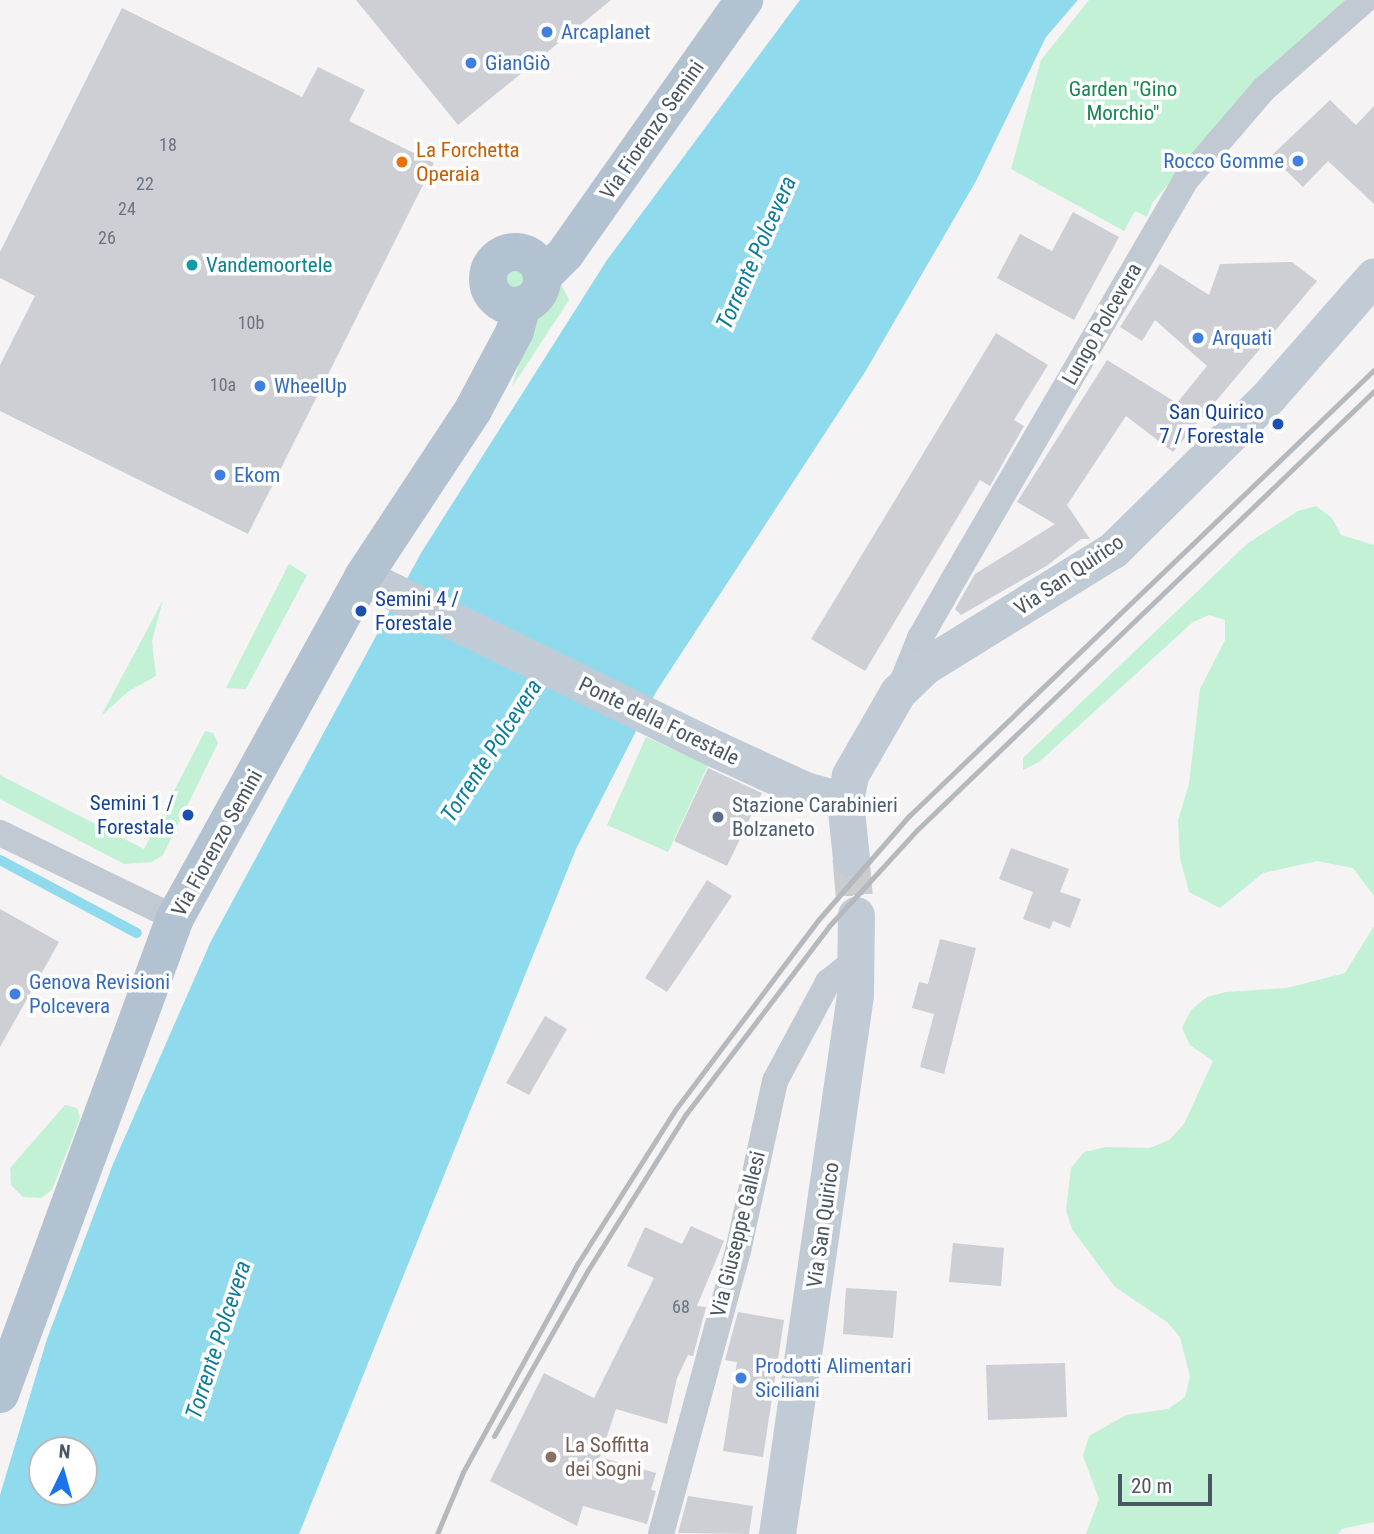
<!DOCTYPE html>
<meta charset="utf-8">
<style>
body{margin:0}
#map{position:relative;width:1374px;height:1534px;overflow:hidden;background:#f5f3f3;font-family:"Roboto Condensed",sans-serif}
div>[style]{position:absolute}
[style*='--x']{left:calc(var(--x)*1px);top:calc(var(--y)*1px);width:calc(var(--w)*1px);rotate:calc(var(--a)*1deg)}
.green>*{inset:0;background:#c3f1d5}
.round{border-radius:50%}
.water>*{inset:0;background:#90daee}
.stream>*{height:10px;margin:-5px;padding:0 5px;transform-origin:5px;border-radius:5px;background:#90daee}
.building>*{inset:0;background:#cdcfd5}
.secondary-tunnel>*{height:37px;margin-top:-18.5px;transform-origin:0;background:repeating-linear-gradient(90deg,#caccce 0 37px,transparent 0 55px)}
.minor>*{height:26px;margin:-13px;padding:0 13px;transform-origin:13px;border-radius:13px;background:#c1cad2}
.secondary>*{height:37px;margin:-18.5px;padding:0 18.5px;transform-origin:18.5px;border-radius:18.5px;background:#c1cbd6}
.primary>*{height:38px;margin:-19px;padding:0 19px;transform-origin:19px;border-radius:19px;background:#b3c2d1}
.primary>.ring{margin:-19px;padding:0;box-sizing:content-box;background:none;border:38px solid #b3c2d1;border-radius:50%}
.rail>*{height:5px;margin:-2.5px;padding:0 2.5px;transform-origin:2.5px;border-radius:2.5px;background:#b5b8bd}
.dots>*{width:19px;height:19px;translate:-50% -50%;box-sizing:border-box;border:4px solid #fff;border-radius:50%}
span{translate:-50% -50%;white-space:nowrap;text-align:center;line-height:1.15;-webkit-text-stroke:7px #fff;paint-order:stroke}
.number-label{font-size:18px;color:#6b747e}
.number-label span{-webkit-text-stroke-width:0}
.shop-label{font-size:21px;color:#366cbe}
.left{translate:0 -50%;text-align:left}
.right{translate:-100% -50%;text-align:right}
.park-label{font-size:21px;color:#17864f}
.street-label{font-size:21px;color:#4a5661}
.food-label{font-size:21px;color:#c56008}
.culture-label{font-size:21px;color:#0d838f}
.transit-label{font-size:21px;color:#164399}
.service-label{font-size:21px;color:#4e5e75}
.education-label{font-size:21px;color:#785e54}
.water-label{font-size:23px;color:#0c7c9b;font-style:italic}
.north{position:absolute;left:28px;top:1436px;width:70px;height:70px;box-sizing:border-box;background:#fff;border:2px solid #b7bbc0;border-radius:50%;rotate:5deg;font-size:19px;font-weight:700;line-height:28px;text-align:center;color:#4a5661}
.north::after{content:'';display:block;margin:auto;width:24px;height:32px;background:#1a73e8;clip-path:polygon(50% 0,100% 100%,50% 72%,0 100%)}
.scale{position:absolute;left:1118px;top:1474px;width:94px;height:32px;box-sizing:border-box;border:4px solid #4a5661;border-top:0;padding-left:9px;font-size:21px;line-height:24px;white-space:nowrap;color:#4a5661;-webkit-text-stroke:5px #fff;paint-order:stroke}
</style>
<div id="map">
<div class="green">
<i style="clip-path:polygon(1089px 0,1347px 0,1256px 81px,1152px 203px,1147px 217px,1135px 211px,1124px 231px,1011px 169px,1041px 60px)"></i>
<i class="round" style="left:493px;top:256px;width:42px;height:42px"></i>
<i style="clip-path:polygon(558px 277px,569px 300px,512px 387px,536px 306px)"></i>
<i style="clip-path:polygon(1316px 506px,1332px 518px,1341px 535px,1374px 545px,1374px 896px,1353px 868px,1317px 861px,1263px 873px,1220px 908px,1189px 892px,1180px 858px,1178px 820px,1189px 784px,1200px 689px,1225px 640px,1225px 620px,1209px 615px,1193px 622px,1039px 762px,1023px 770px,1023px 758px,1248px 543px,1298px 511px)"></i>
<i style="clip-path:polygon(289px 564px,307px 575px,246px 689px,226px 688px)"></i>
<i style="clip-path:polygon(163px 600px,152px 641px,156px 676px,129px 691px,101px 716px)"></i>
<i style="clip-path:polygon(205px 731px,213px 733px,218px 743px,163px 855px,152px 862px,124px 864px,0 799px,0 775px,144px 849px)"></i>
<i style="clip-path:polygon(646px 737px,708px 765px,668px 852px,607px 825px)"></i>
<i style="clip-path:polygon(1374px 926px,1374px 1522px,1342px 1529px,1338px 1534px,1086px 1534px,1099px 1499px,1083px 1456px,1089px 1436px,1126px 1415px,1168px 1409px,1185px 1397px,1190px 1377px,1180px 1337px,1167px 1322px,1115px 1287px,1072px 1229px,1066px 1210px,1071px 1168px,1084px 1152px,1106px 1147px,1150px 1148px,1169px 1140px,1184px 1124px,1213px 1061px,1190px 1045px,1182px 1028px,1191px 1010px,1207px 997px,1226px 992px,1287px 988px,1345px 973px)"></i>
<i style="clip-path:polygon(65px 1105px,77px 1108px,80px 1118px,52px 1190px,41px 1198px,23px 1197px,11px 1185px,10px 1168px)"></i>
</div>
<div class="water">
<i style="clip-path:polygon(evenodd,800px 0,1078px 0,1046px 37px,976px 181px,865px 372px,656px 692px,576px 849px,299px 1534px,0 1534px,0 1495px,47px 1339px,113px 1164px,211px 941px,421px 553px,607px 260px,800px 0,42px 1450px,84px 1450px,84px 1492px,42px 1492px,42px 1450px)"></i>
</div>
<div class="stream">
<i style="--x:0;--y:860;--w:155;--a:28.1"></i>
</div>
<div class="building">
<i style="clip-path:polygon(356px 0,611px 0,458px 125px)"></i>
<i style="clip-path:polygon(122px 8px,302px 97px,318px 67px,365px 90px,349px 121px,434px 163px,248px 534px,0 411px,0 365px,35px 296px,0 278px,0 252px)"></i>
<i style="clip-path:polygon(1330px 100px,1356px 125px,1374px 106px,1374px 204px,1328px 161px,1303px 187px,1271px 156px)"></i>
<i style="clip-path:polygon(1073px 212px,1119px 237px,1074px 320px,997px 278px,1020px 234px,1052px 251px)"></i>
<i style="clip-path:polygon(1292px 262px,1317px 281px,1173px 452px,1126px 416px,1067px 505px,1090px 539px,1081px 539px,1048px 565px,961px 615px,955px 609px,975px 574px,1055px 524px,1017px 502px,1107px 360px,1177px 403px,1207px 366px,1155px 320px,1142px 341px,1120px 327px,1160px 264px,1209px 295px,1220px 264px)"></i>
<i style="clip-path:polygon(996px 333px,1048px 365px,1014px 420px,1024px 426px,990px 486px,980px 480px,865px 671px,811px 639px)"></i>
<i style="clip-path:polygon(708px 768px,762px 793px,727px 866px,674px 841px)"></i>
<i style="clip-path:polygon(1011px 848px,1069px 869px,1060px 892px,1081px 899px,1070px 928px,1053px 921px,1050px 929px,1023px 919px,1033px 892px,999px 879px)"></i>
<i style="clip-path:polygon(707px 880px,732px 896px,667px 992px,645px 978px)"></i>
<i style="clip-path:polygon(0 909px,59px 942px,0 1047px)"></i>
<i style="clip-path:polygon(940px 939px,976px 948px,944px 1074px,920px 1067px,934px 1014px,912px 1008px,919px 982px,928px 984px)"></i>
<i style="clip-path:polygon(545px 1016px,567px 1029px,529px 1095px,506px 1083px)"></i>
<i style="clip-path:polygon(691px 1226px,724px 1241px,697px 1306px,706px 1307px,693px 1356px,688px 1355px,677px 1378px,667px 1424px,616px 1409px,600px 1457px,656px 1473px,651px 1490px,656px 1491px,647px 1524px,583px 1506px,577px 1526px,490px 1481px,544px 1373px,594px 1398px,654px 1278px,627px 1266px,645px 1227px,682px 1244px)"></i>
<i style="clip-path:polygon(953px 1243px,1004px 1248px,1001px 1286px,949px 1282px)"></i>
<i style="clip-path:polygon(846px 1288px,897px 1291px,893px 1338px,843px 1334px)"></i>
<i style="clip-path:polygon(738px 1312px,784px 1320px,763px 1457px,723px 1451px,737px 1362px,725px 1360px)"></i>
<i style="clip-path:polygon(1065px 1363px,1067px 1417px,988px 1420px,986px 1365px)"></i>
<i style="clip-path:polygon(688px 1496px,753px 1506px,749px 1534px,678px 1533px)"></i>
</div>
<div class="secondary-tunnel">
<i style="--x:851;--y:858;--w:57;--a:85"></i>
</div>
<div class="minor">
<i style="--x:901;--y:685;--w:51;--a:-68"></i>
<i style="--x:920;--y:638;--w:73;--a:-60.3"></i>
<i style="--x:956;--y:575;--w:456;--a:-59.8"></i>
<i style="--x:1185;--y:181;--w:120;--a:-49.4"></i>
<i style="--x:1263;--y:90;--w:136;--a:-41.4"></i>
<i style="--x:0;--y:833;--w:195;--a:25.9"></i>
<i style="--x:661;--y:1534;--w:293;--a:-74.8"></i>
<i style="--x:738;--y:1251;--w:174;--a:-77.7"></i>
<i style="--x:775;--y:1081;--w:112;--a:-61.8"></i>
<i style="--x:828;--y:982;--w:39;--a:-38"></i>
</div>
<div class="secondary">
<i style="--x:363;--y:577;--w:395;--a:26"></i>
<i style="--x:718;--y:750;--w:96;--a:24.7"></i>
<i style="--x:805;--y:790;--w:41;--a:15.4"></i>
<i style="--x:851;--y:858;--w:57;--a:-96"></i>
<i style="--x:845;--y:801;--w:26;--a:-79"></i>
<i style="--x:850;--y:775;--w:96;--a:-60"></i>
<i style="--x:898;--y:692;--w:37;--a:-44"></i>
<i style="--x:925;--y:666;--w:221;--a:-31.7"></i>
<i style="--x:1113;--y:550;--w:219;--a:-44.6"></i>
<i style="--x:1269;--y:396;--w:159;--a:-48.8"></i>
<i style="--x:777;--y:1534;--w:545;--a:-81.77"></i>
<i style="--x:855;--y:995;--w:80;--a:-89.3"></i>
</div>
<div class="primary">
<i class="ring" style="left:488px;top:252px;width:16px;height:16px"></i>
<i style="--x:543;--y:276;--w:31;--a:-45"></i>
<i style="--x:565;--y:254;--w:311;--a:-54.8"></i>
<i style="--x:0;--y:1394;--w:507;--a:-69.81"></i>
<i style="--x:175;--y:918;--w:389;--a:-61.1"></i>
<i style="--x:363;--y:577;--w:200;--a:-56.6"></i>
<i style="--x:473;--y:410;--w:89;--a:-62"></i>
<i style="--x:515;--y:331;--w:27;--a:-75"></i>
</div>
<div class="rail">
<i style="--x:494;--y:1436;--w:191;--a:-60.5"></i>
<i style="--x:588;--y:1270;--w:184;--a:-57.9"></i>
<i style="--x:686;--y:1114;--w:236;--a:-52.7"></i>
<i style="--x:829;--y:926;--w:130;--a:-47.5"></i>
<i style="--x:917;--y:830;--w:634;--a:-43.85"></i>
<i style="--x:437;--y:1534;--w:67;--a:-67.2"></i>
<i style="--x:463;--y:1472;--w:239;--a:-61.2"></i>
<i style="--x:578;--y:1263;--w:181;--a:-57.6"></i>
<i style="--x:675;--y:1110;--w:239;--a:-53"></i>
<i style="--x:819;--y:919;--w:137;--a:-48.9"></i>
<i style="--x:909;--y:816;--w:644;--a:-43.81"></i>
</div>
<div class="dots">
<i style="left:547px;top:32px;background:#3f7fe0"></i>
<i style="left:471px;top:63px;background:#3f7fe0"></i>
<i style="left:1298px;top:161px;background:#3f7fe0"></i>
<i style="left:402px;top:162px;background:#e8710a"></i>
<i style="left:192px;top:265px;background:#0f9aa8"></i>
<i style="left:1198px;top:338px;background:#3f7fe0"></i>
<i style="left:260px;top:386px;background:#3f7fe0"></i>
<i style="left:1278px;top:424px;background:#1a4fb4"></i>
<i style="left:220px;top:475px;background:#3f7fe0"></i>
<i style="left:361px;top:611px;background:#1a4fb4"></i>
<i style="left:188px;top:815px;background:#1a4fb4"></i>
<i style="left:718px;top:817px;background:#5c6f8a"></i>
<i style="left:15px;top:994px;background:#3f7fe0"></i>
<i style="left:741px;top:1378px;background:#3f7fe0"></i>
<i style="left:551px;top:1457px;background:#8d6e63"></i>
</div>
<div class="number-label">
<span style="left:168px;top:145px">18</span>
<span style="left:145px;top:184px">22</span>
<span style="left:127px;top:209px">24</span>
<span style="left:107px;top:238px">26</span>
<span style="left:251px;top:323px">10b</span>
<span style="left:223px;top:385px">10a</span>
<span style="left:681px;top:1307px">68</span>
</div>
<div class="shop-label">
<span class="left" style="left:561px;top:32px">Arcaplanet</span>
<span class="left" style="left:485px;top:63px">GianGiò</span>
<span class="right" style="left:1284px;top:161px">Rocco Gomme</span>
<span class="left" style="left:1212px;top:338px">Arquati</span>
<span class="left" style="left:274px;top:386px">WheelUp</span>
<span class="left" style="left:234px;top:475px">Ekom</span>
<span class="left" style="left:29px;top:994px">Genova Revisioni<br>Polcevera</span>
<span class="left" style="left:755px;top:1378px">Prodotti Alimentari<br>Siciliani</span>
</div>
<div class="park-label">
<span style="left:1123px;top:101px">Garden "Gino<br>Morchio"</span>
</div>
<div class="street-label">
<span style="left:652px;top:130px;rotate:-55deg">Via Fiorenzo Semini</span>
<span style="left:1102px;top:324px;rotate:-60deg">Lungo Polcevera</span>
<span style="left:1069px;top:575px;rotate:-34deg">Via San Quirico</span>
<span style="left:659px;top:721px;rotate:26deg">Ponte della Forestale</span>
<span style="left:217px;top:843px;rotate:-61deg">Via Fiorenzo Semini</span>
<span style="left:823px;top:1225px;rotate:-82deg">Via San Quirico</span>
<span style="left:738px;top:1234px;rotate:-76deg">Via Giuseppe Gallesi</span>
</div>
<div class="food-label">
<span class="left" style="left:416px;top:162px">La Forchetta<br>Operaia</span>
</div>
<div class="culture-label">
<span class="left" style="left:206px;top:265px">Vandemoortele</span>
</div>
<div class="transit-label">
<span class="right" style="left:1264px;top:424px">San Quirico<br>7 / Forestale</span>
<span class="left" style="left:375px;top:611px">Semini 4 /<br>Forestale</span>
<span class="right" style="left:174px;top:815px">Semini 1 /<br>Forestale</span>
</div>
<div class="service-label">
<span class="left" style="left:732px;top:817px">Stazione Carabinieri<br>Bolzaneto</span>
</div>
<div class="education-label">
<span class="left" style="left:565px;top:1457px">La Soffitta<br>dei Sogni</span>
</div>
<div class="water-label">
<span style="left:757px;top:253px;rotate:-66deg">Torrente Polcevera</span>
<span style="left:492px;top:751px;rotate:-57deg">Torrente Polcevera</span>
<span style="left:219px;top:1340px;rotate:-72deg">Torrente Polcevera</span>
</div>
<div class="north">N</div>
<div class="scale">20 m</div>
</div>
